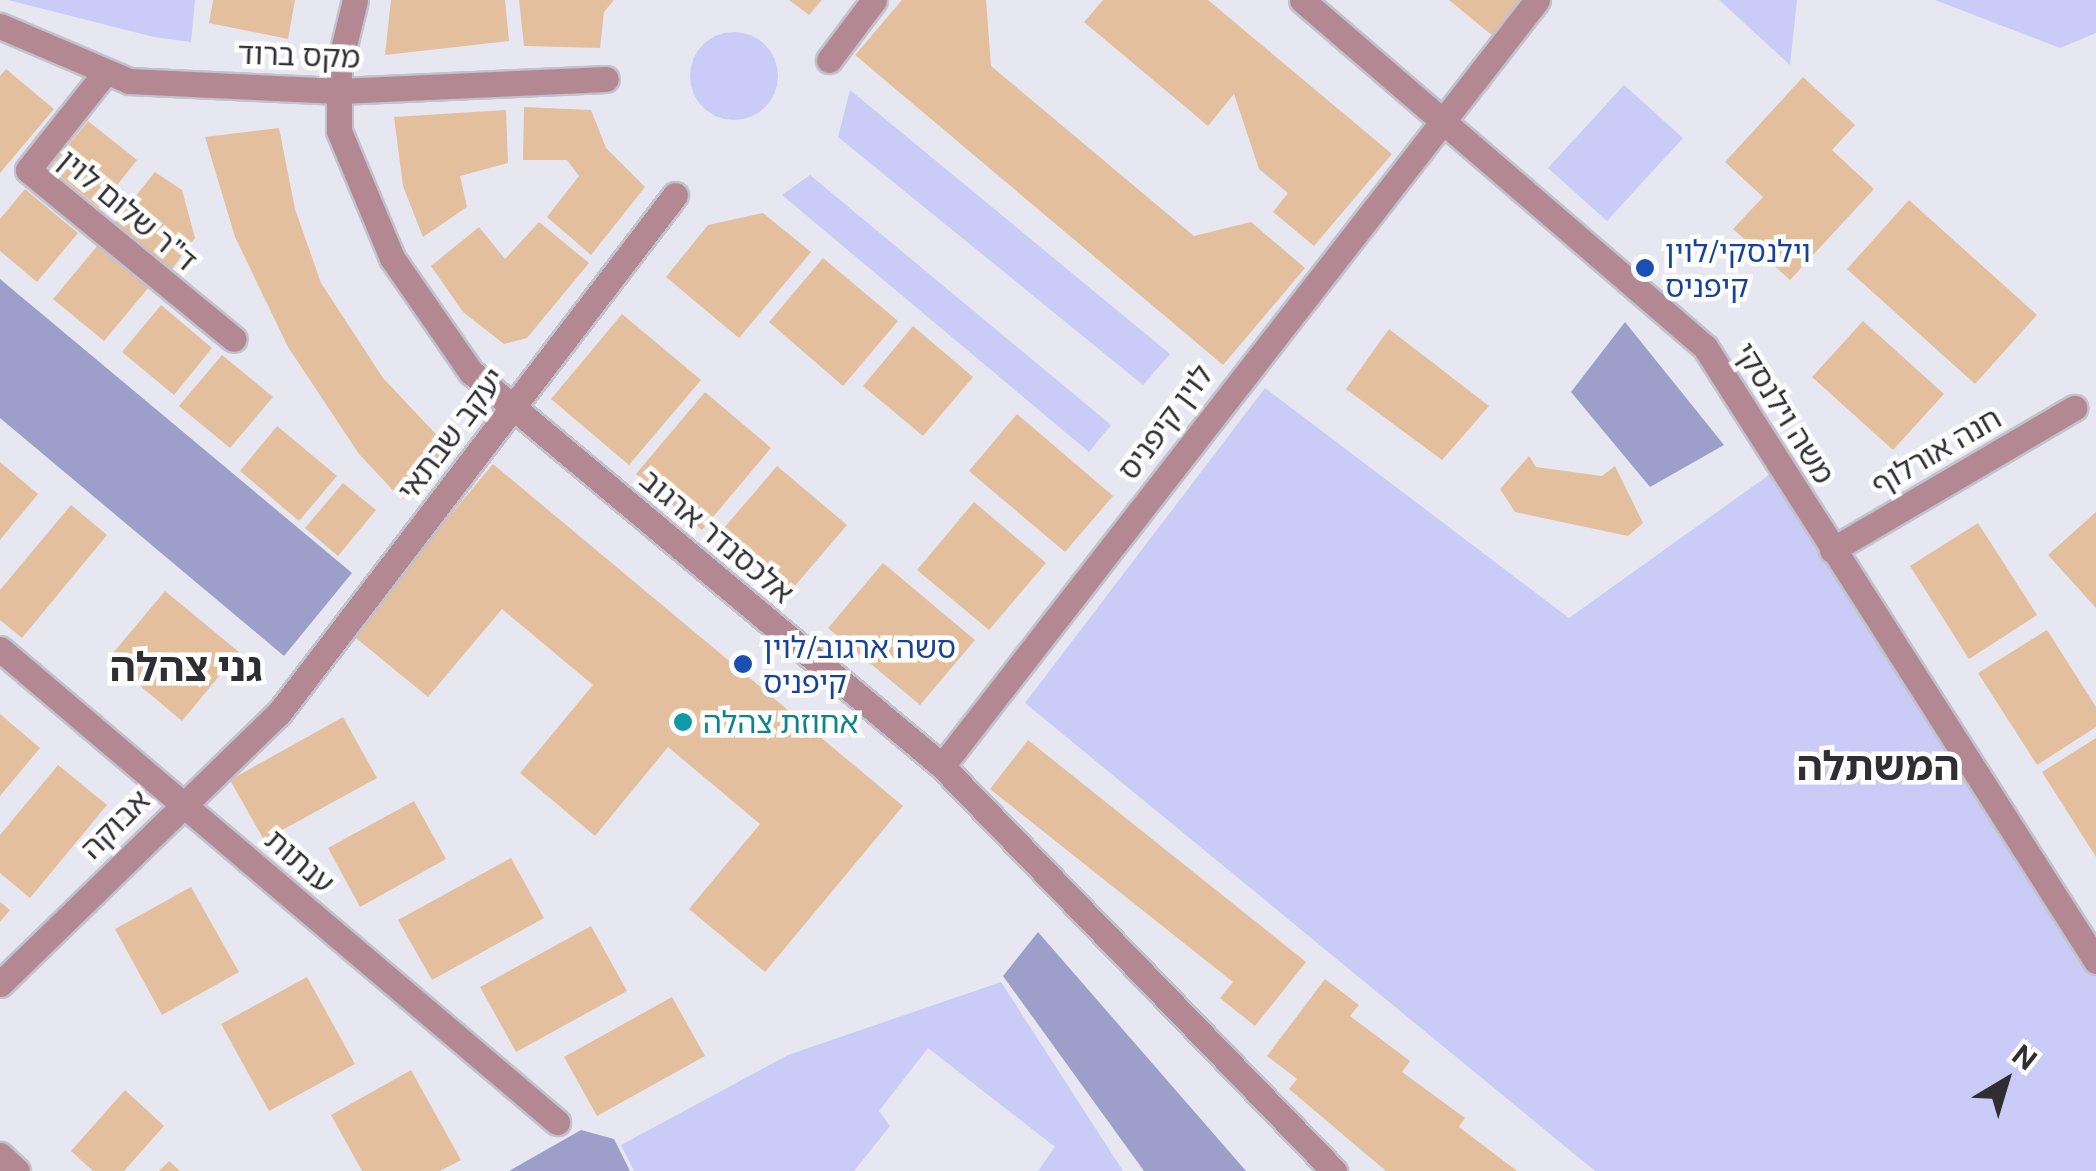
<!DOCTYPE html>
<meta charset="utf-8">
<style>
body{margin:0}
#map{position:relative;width:2096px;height:1171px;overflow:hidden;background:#e7e7f2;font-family:"Public Sans","Noto Sans Hebrew",sans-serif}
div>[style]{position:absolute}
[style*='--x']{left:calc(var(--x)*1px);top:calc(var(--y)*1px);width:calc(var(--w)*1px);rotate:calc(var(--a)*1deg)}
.green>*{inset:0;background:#cacbf6}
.round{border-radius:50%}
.forest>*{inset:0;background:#9e9eca}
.building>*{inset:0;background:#e4bf9d}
.roads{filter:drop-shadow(2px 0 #c2c2cc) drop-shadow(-2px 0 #c2c2cc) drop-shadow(0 2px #c2c2cc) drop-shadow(0 -2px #c2c2cc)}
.minor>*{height:25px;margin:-12.5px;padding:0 12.5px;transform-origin:12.5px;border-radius:12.5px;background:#b38892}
.dots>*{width:28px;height:28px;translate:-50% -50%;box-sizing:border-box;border:5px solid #fff;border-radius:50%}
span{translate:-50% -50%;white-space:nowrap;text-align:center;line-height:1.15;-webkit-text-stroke:9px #fff;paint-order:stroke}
.street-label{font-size:30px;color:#2f2f33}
.transit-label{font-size:30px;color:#164399}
.left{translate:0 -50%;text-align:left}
.culture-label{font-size:30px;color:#0d838f}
.district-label{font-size:40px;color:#2f2f33;font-weight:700}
.north{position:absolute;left:1956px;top:1031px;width:100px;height:100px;-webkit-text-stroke:8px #fff;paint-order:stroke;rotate:38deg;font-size:28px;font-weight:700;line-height:40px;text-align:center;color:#2f2f33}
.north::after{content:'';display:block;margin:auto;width:35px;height:45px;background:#2f2f33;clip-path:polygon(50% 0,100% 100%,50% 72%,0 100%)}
</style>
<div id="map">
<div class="green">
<i style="clip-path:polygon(8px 0,195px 0,191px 42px,154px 37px)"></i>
<i style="clip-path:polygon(1719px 0,1797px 0,1790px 65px)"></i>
<i style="clip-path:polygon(1935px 0,2096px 0,2096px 33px,2060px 48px)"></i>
<i class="round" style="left:690px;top:32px;width:88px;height:88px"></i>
<i style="clip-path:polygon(1624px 85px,1683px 138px,1607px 221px,1548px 168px)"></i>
<i style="clip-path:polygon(850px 90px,1170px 354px,1143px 385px,838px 137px)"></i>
<i style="clip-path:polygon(810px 175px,1111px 425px,1089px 452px,782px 195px)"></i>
<i style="clip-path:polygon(1265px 388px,1569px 618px,1780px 467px,2096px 977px,2096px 1171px,1595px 1171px,1025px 703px)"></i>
<i style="clip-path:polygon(1001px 982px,1123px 1171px,1038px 1171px,1055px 1147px,928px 1048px,879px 1111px,890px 1126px,854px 1171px,634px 1171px,621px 1145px,788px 1055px)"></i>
</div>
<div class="forest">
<i style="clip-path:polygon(0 279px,352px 573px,284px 656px,0 418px)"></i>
<i style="clip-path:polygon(1625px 322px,1724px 445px,1650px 487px,1571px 392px)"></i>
<i style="clip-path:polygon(1038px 932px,1246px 1171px,1144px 1171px,1003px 976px)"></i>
<i style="clip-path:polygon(581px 1130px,614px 1139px,630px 1171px,509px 1171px)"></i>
</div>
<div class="building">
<i style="clip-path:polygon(213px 0,295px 0,288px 39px,209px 23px)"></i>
<i style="clip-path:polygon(391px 0,505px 0,509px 41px,385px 55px)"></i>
<i style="clip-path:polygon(519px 0,614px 0,604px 12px,600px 48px,524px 46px)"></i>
<i style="clip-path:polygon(789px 0,822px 0,809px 15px)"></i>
<i style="clip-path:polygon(902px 0,986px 0,991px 66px,1194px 236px,1251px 222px,1305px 268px,1223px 365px,855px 55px)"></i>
<i style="clip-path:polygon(1103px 0,1208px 0,1392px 154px,1314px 246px,1273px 212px,1288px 193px,1259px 169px,1234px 94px,1208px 126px,1084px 22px)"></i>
<i style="clip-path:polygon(1449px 0,1532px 0,1499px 41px)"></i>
<i style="clip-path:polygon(6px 69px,54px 109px,0 173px,0 76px)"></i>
<i style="clip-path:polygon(1803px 77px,1855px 125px,1832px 150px,1874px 189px,1790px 280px,1733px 229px,1763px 197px,1725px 162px)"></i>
<i style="clip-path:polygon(524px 107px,591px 110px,606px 148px,645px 187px,591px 255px,547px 217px,579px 176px,567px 160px,523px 160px)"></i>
<i style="clip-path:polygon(506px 110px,508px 163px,460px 176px,467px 207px,423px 237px,403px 186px,394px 117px)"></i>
<i style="clip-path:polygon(88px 121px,137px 160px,99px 208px,50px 168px)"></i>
<i style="clip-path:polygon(279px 128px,295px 209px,321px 283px,383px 378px,448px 447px,402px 500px,359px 454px,288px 347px,235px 237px,205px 137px)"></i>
<i style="clip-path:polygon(155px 172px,182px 190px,195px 238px,172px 269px,114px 223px)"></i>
<i style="clip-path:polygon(25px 189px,78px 233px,37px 282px,0 251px,0 219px)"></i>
<i style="clip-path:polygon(1909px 200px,2037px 315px,1975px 384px,1847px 269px)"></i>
<i style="clip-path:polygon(763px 213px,811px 252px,739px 338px,666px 277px,708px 225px)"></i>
<i style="clip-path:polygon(539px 222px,589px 263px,527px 338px,504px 344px,463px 312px,431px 266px,479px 227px,505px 259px)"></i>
<i style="clip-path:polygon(98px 245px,149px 287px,104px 341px,53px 299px)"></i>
<i style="clip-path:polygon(823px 258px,898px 321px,843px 386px,769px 322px)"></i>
<i style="clip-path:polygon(161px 305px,212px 348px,174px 395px,122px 352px)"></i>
<i style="clip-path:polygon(622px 314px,701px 380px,629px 465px,551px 399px)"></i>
<i style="clip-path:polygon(1863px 321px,1944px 394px,1893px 450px,1812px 377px)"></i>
<i style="clip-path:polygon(913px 326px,973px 377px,923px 436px,863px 386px)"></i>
<i style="clip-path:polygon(1389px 329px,1489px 406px,1442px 460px,1346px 389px)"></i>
<i style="clip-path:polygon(222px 355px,273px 397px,230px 448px,179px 406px)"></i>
<i style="clip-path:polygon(705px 392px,771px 448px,702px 530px,636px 474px)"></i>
<i style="clip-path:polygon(1017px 414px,1113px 496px,1065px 552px,969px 471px)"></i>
<i style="clip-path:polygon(277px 426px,337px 476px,299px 521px,240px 471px)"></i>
<i style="clip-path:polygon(1529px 456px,1536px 467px,1602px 476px,1615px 466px,1643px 523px,1628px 536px,1515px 512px,1500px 489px)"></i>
<i style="clip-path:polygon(0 462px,38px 494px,0 540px)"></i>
<i style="clip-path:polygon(493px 464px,903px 806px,765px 972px,689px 909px,760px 824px,668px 747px,595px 836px,520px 773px,593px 685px,502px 609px,428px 697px,351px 634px)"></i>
<i style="clip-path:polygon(777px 466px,847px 525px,788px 594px,718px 535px)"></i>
<i style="clip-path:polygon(343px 483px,376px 510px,338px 556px,305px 528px)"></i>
<i style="clip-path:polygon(974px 502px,1046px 563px,989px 630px,917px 570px)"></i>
<i style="clip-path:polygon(71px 505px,107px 535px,22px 638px,0 620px,0 590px)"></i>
<i style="clip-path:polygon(2096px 512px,2096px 608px,2048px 555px)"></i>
<i style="clip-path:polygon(1978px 523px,2037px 615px,1969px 659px,1910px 566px)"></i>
<i style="clip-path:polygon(883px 563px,975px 640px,920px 705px,828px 628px)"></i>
<i style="clip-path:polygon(165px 591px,239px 652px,182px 721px,108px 659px)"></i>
<i style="clip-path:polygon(2047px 630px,2096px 707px,2096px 727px,2037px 765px,1978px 673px)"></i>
<i style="clip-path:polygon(0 714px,40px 748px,0 796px)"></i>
<i style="clip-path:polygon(343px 717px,377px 778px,264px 840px,230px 780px)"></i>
<i style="clip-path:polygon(2096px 738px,2096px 857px,2042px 772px)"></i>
<i style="clip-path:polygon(1028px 740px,1306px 962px,1255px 1026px,1220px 998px,1233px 982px,990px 789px)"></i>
<i style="clip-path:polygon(58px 765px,107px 805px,30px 898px,0 873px,0 835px)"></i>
<i style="clip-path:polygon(414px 801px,446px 859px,360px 907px,328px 848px)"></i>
<i style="clip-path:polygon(511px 858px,544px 918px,432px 980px,398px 920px)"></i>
<i style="clip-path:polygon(191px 887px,239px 972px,162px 1015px,115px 929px)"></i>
<i style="clip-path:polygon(0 902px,10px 910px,0 922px)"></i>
<i style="clip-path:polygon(591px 926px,627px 991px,516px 1052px,480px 987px)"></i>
<i style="clip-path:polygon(307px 977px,355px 1064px,269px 1111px,221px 1024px)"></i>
<i style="clip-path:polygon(1325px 979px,1359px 1005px,1350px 1016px,1410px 1061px,1402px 1072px,1465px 1118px,1459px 1127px,1517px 1171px,1386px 1171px,1289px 1089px,1297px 1079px,1267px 1056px)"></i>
<i style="clip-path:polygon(672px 997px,705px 1056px,597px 1116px,564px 1057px)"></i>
<i style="clip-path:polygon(411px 1070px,461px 1160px,440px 1171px,362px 1171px,331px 1115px)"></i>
<i style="clip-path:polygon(125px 1090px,164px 1126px,124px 1171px,93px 1171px,71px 1151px)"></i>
<i style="clip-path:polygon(169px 1161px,180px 1171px,159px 1171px)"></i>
</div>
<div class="roads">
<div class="minor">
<i style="--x:355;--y:0;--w:68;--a:103.6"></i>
<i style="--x:339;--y:66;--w:65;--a:90"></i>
<i style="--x:339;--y:131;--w:138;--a:67.3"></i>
<i style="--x:392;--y:258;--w:139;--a:55.3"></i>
<i style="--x:471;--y:372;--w:614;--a:39.91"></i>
<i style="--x:942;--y:766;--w:564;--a:45.93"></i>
<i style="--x:1302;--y:0;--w:532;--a:40.73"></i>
<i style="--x:1705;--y:347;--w:728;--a:57.51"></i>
<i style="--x:0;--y:26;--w:140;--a:23.1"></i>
<i style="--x:129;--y:81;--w:210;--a:2.7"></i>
<i style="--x:339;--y:91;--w:267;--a:-2.6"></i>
<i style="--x:829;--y:60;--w:75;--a:-53.1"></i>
<i style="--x:104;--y:74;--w:122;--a:128.4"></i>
<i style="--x:28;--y:170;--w:266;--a:39.4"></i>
<i style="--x:1832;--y:550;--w:281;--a:-30.4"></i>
<i style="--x:0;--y:649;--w:731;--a:40.34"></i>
<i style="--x:942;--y:766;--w:970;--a:-52.16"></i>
<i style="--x:0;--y:984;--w:389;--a:-44.2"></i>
<i style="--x:279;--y:713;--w:652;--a:-52.6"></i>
<i style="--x:0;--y:1155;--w:23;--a:43"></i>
</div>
</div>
<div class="dots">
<i style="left:1645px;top:268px;background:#1a4fb4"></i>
<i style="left:743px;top:664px;background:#1a4fb4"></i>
<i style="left:683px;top:722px;background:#0f9aa8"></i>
</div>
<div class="street-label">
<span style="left:299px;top:55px;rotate:2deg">מקס ברוד</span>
<span style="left:128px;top:210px;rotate:40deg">ד"ר שלום לוין</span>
<span style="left:1785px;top:413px;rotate:58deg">משה וילנסקי</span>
<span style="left:1165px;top:422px;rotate:-53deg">לוין קיפניס</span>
<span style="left:451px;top:434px;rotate:-53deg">יעקב שבתאי</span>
<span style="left:1936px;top:451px;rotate:-30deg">חנה אורלוף</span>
<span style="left:717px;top:536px;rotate:40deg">אלכסנדר ארגוב</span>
<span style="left:115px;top:824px;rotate:-45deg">אבוקה</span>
<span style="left:300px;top:861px;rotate:41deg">ענתות</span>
</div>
<div class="transit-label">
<span class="left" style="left:1665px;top:268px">וילנסקי/לוין<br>קיפניס</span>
<span class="left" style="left:763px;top:664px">סשה ארגוב/לוין<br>קיפניס</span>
</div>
<div class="culture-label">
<span class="left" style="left:703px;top:722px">אחוזת צהלה</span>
</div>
<div class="district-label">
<span style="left:186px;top:667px">גני צהלה</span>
<span style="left:1878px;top:766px">המשתלה</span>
</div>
<div class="north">N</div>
</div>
